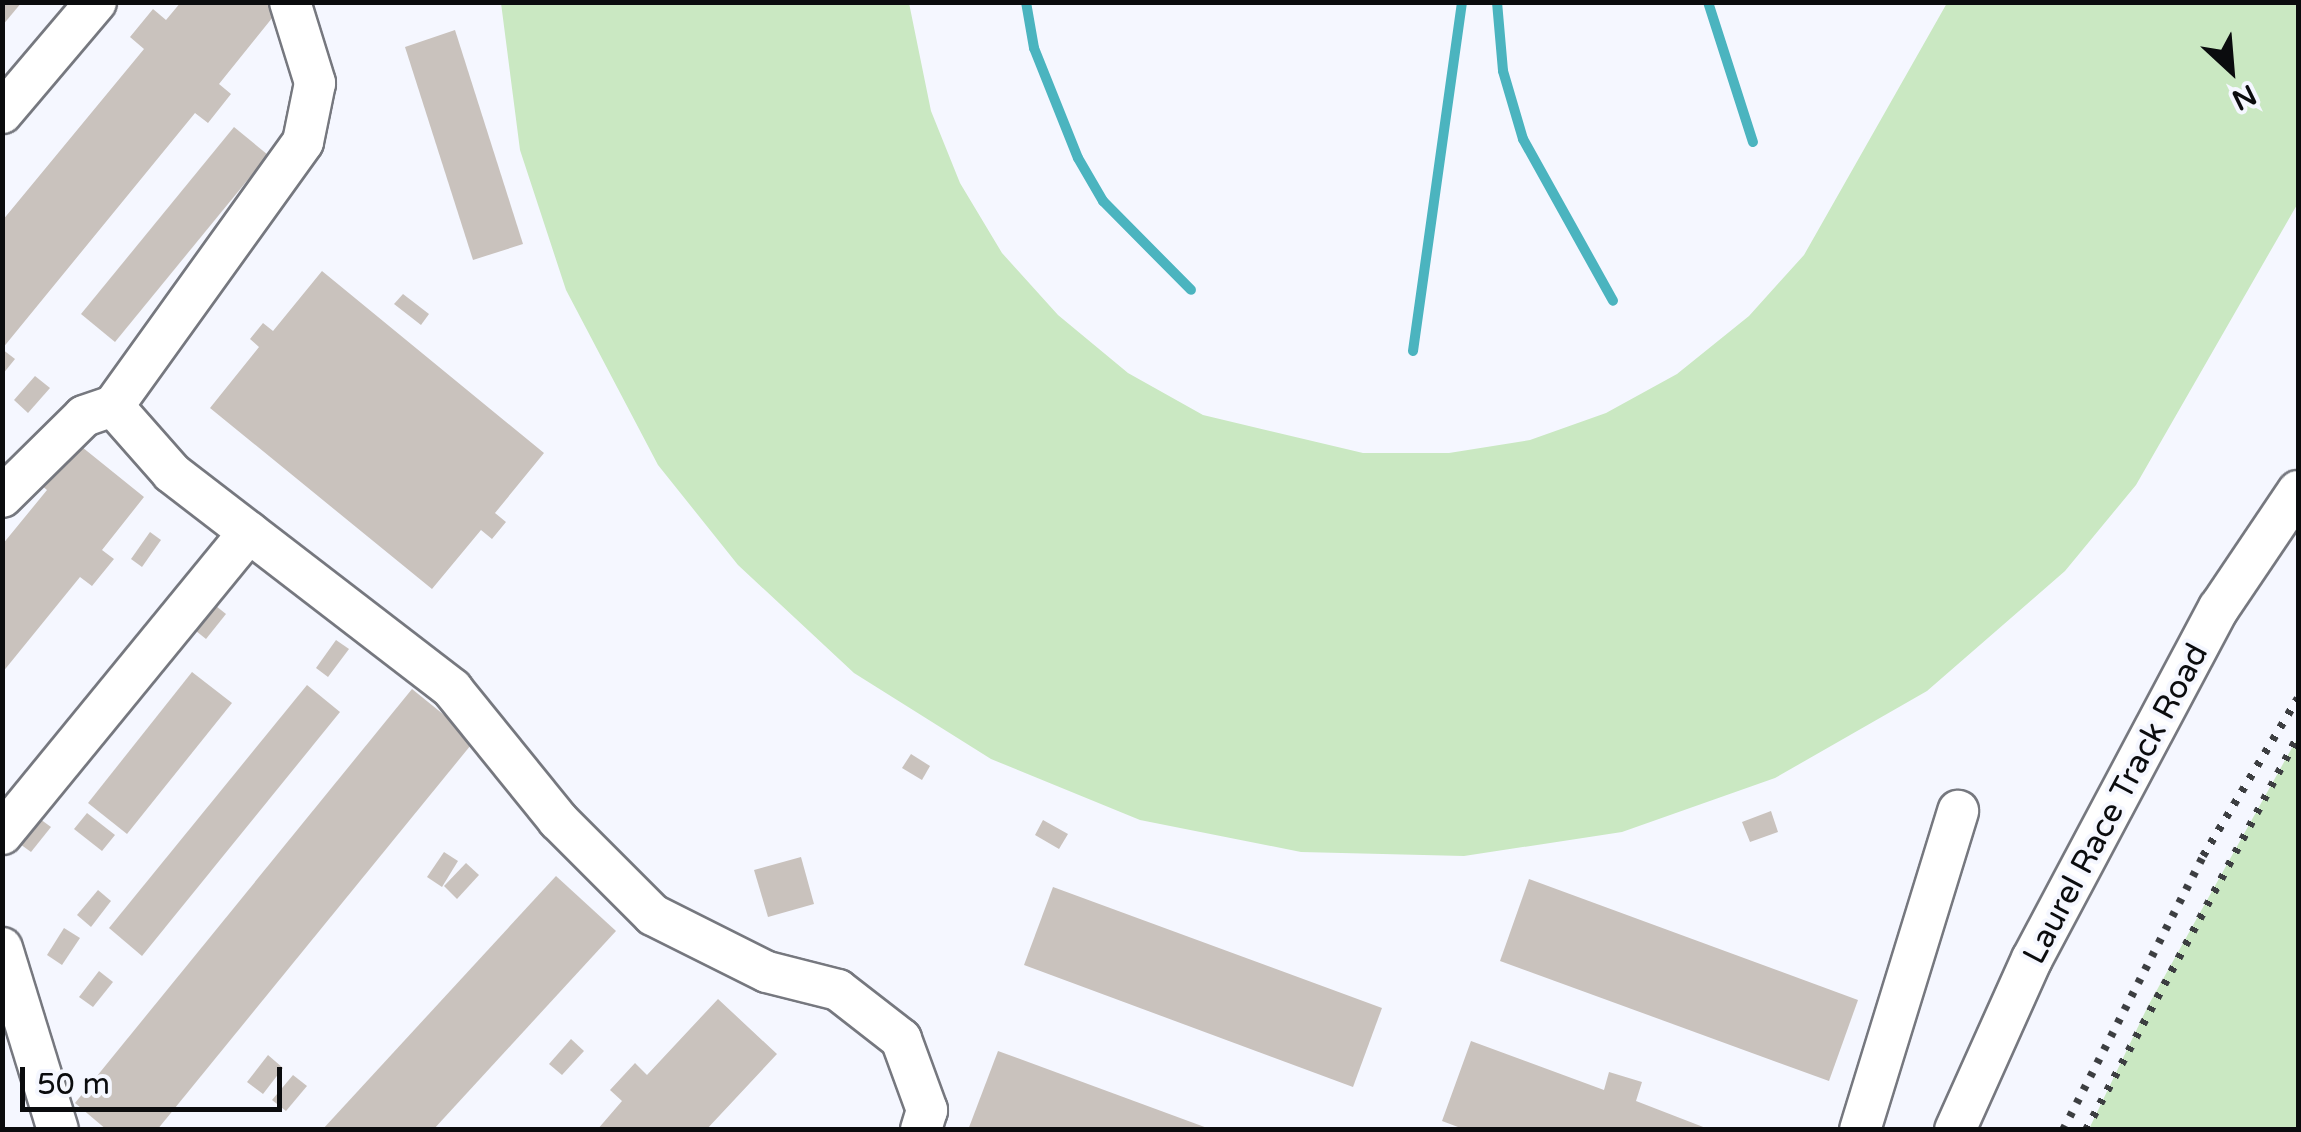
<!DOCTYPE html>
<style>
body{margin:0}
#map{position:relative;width:2301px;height:1132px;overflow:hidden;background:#f5f7ff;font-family:"Varela Round",sans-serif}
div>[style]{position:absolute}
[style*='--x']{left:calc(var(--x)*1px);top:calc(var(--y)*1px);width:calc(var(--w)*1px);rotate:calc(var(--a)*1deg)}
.green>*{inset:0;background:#cae8c2}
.stream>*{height:10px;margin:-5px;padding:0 5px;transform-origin:5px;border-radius:5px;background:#4bb4bf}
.building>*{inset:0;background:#c9c2bd}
.roads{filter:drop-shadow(2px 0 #76787f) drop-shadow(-2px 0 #76787f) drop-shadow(0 2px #76787f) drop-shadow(0 -2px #76787f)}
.minor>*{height:40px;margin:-20px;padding:0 20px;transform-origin:20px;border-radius:20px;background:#fff}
.rail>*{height:8px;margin-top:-4px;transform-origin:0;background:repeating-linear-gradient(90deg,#3c3e41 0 5px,transparent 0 15px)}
span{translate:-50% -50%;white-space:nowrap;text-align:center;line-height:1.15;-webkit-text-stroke:8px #f5f7ff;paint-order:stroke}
.street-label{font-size:32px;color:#0b0c0e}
.frame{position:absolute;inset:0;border:5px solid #0b0c0e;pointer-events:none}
.north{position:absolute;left:2181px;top:20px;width:100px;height:100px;-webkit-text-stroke:8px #f5f7ff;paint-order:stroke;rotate:154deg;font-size:28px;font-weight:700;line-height:40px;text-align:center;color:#0b0c0e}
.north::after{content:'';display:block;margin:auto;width:35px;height:45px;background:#0b0c0e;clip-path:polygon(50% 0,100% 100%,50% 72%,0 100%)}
.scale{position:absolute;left:20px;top:1067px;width:262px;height:45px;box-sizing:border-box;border:5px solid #0b0c0e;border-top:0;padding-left:12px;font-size:30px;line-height:35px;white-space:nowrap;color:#0b0c0e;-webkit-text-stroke:8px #f5f7ff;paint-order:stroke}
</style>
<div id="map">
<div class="green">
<i style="clip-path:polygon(501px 3px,909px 3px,931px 111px,960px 183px,1002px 253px,1058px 315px,1128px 373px,1203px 415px,1363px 453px,1449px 453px,1530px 440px,1606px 413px,1677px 374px,1749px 316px,1804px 255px,1947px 3px,2298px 3px,2298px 203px,2136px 485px,2065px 571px,1927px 691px,1775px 778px,1622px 832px,1464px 856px,1301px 852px,1140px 820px,991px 759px,854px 673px,738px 565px,658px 465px,566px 290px,520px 150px)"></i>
<i style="clip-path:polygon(2298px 737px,2298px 1129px,2089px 1129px,2148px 1006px)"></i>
</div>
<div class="stream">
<i style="--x:1026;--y:2;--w:47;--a:80.1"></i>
<i style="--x:1034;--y:48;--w:118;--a:68.2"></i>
<i style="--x:1078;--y:158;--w:50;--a:59.8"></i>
<i style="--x:1103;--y:201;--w:125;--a:45.3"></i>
<i style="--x:1497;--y:2;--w:69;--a:85"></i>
<i style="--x:1503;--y:71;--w:71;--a:73.6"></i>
<i style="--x:1523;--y:139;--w:185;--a:60.9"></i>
<i style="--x:1708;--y:2;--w:147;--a:72.2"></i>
<i style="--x:1413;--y:351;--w:352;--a:-82"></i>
</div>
<div class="building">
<i style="clip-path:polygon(2px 2px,22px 2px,2px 26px)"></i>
<i style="clip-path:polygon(181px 2px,285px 2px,219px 84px,231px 94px,208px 123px,195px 113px,2px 349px,2px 221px,144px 49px,130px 37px,153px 9px,166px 20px)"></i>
<i style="clip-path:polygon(455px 30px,523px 244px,473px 260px,405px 47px)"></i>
<i style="clip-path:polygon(234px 127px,268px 155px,115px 342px,81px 314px)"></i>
<i style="clip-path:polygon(322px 271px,544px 453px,495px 513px,506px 522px,492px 539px,481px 530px,432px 589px,210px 408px,259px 347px,250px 339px,263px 323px,273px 331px)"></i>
<i style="clip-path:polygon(403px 294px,429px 314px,421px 325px,394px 304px)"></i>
<i style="clip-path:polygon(2px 349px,15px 359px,2px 375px)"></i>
<i style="clip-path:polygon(35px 376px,50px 388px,28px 413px,14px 400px)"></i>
<i style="clip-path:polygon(82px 447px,144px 497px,102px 550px,114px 559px,92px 586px,80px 577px,2px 673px,2px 545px,47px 490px,35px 480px,56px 454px,68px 463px)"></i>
<i style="clip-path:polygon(150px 532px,161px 540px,142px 567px,131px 559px)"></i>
<i style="clip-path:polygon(211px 602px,226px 614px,206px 639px,191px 627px)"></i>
<i style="clip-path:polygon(336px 640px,349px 649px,328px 677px,316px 668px)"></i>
<i style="clip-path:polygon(192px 672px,232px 703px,127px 834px,88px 803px)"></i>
<i style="clip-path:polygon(307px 685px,340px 712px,142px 956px,109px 928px)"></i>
<i style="clip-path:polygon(412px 689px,475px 740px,157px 1130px,107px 1130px,75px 1103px)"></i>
<i style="clip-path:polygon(911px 754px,930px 766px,922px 780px,902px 768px)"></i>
<i style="clip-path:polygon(1771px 811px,1778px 832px,1750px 842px,1742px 822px)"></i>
<i style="clip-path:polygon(87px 813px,115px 835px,102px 851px,74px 829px)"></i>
<i style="clip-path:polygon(40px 819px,51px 827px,31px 852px,20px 844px)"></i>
<i style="clip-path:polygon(1043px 820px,1068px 834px,1059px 849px,1035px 835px)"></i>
<i style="clip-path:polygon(444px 852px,458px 861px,442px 887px,427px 877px)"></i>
<i style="clip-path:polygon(801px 857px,814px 904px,768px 917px,754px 870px)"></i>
<i style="clip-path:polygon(466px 863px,479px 875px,457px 899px,444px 886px)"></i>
<i style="clip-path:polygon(556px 876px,616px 931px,433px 1130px,322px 1130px)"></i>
<i style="clip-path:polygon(1529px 879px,1858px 1000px,1829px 1081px,1500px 961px)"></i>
<i style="clip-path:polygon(1053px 887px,1382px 1008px,1353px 1087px,1024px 965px)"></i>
<i style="clip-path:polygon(98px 890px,111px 901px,91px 927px,77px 915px)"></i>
<i style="clip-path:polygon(64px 928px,80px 938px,62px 965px,47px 955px)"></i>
<i style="clip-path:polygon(99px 971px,113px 982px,93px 1007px,79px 997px)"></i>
<i style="clip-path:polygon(718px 999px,777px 1054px,706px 1130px,597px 1130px,622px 1101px,610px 1090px,635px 1063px,647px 1075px)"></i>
<i style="clip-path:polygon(571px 1039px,584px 1051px,562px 1075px,549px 1064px)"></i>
<i style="clip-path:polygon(1471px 1041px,1604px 1090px,1609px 1072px,1642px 1082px,1636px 1101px,1711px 1130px,1466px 1130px,1442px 1121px)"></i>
<i style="clip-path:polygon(998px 1051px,1210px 1129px,1210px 1130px,968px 1130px)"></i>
<i style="clip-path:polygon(268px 1055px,283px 1068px,263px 1094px,247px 1082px)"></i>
<i style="clip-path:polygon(293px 1075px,307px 1086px,286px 1111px,272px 1100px)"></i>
</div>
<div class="roads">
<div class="minor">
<i style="--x:290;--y:2;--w:85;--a:72.8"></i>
<i style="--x:315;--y:83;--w:60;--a:101.5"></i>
<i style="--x:303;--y:142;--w:325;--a:125.7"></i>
<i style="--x:113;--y:406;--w:89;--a:48.6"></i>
<i style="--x:172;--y:473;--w:354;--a:37.6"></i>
<i style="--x:452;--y:689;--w:169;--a:51"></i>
<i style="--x:558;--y:820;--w:134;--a:45"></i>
<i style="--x:653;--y:915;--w:127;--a:26.6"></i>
<i style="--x:767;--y:972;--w:73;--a:14.2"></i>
<i style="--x:838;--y:990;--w:80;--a:37.9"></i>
<i style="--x:901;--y:1039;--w:76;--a:69.9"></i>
<i style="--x:927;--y:1110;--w:21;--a:107"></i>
<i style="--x:2;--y:113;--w:145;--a:-49.7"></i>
<i style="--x:2;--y:497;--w:115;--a:-44.6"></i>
<i style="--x:84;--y:416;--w:31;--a:-19"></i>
<i style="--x:2;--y:834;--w:390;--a:-50.7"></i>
<i style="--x:2;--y:948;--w:190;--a:72.9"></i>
<i style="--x:1860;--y:1130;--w:334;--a:-72.9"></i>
<i style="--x:1955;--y:1130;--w:188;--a:-65.8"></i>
<i style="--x:2032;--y:959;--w:398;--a:-62"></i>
<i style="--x:2219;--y:608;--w:141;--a:-56"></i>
</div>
</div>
<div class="rail">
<i style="--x:2063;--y:1130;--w:308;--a:-62.9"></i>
<i style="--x:2203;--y:856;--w:184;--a:-59"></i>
<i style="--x:2086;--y:1130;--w:447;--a:-61.7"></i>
</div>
<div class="street-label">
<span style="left:2116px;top:804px;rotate:-62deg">Laurel Race Track Road</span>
</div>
<div class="frame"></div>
<div class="north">N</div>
<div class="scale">50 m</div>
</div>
